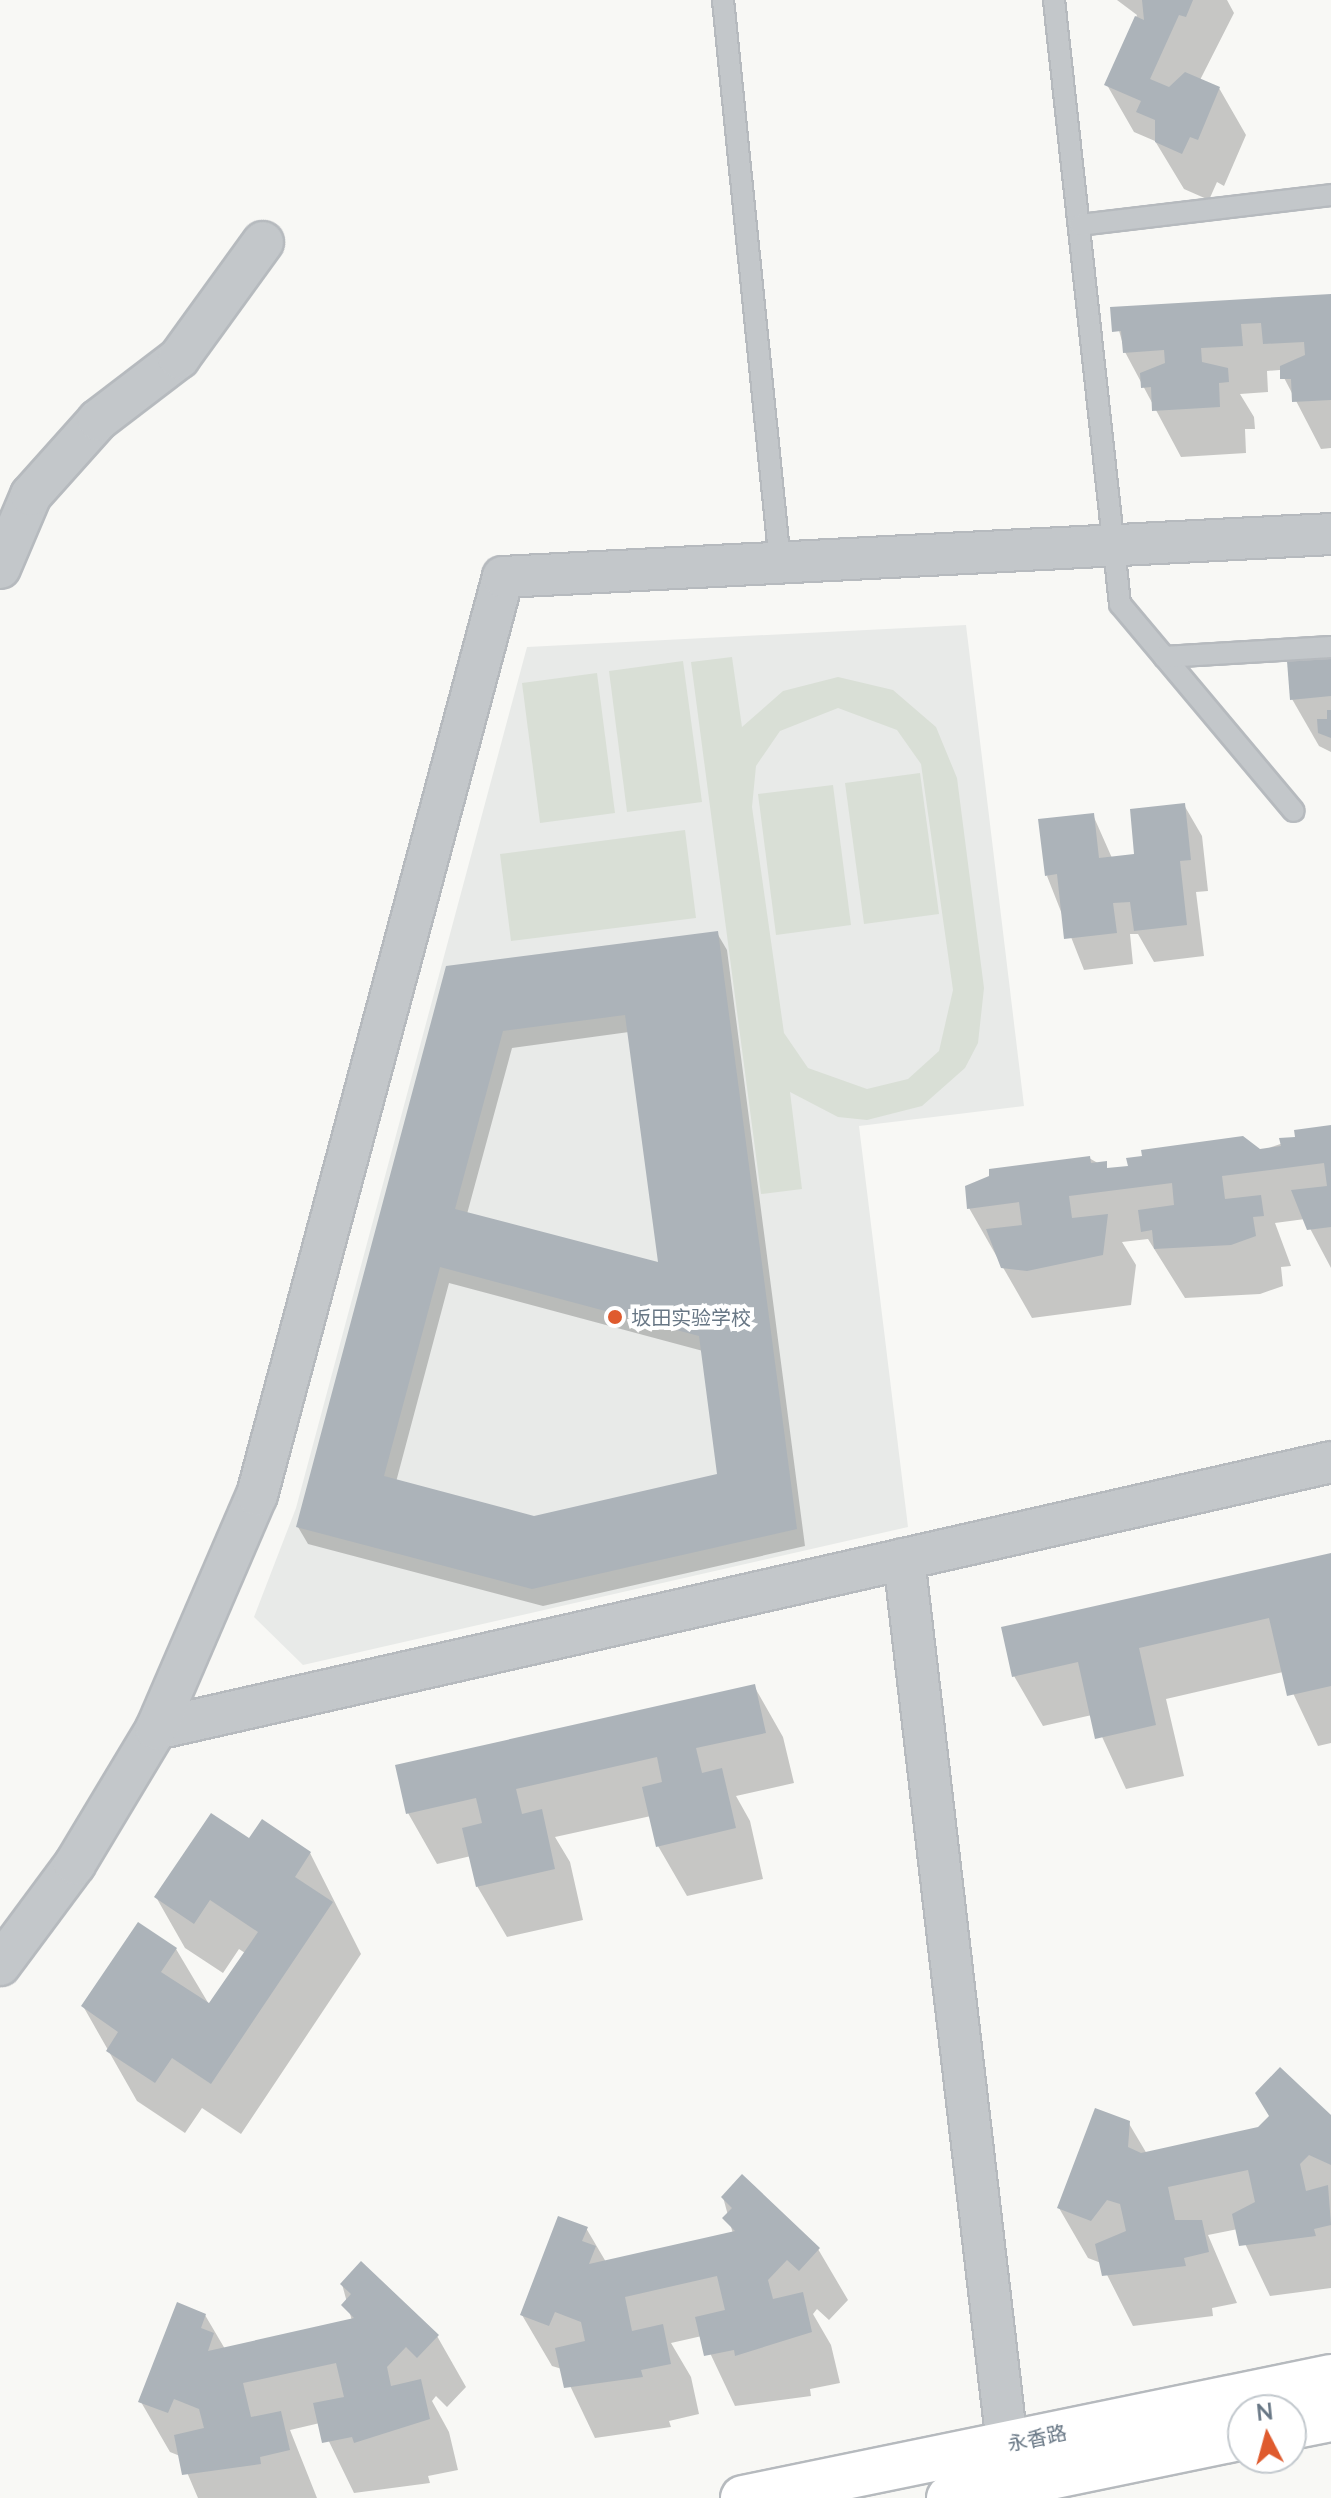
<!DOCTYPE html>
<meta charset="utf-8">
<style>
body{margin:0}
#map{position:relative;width:1331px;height:2498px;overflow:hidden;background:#f8f8f5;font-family:Lato,"Noto Sans SC",sans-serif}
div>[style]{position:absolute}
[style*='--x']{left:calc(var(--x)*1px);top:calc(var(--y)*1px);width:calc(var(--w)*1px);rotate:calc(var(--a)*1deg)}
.built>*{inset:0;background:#e8eae8}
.green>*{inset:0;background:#d9dfd6}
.shadow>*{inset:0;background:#0003}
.building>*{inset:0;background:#acb3b9}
.roads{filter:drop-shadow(2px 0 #b6babe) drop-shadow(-2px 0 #b6babe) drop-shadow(0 2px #b6babe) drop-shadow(0 -2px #b6babe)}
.service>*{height:20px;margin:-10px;padding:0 10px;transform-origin:10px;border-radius:10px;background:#c3c7ca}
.minor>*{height:40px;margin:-20px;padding:0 20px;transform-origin:20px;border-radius:20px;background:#c3c7ca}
.primary>*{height:44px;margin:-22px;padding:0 22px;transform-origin:22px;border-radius:22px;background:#fff}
.dots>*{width:22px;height:22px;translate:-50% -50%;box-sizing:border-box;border:4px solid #fff;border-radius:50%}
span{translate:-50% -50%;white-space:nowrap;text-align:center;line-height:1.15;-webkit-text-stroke:8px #fff;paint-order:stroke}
.poi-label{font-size:20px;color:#687785}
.left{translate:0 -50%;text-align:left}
.street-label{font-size:20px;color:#687785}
.north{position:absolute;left:1227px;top:2394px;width:80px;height:80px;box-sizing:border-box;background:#fff;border:2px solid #c3c9ce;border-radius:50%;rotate:354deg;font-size:22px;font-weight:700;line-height:32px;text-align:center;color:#687785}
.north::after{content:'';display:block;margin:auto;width:28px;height:36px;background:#df5b2e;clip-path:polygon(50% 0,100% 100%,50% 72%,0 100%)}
</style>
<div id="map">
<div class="built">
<i style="clip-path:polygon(966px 625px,1024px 1106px,859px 1126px,908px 1527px,303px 1665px,254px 1617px,296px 1508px,527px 647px)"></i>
</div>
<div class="green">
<i style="clip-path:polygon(evenodd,732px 657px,742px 727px,783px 691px,838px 677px,893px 690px,936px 727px,957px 778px,984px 988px,978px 1043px,965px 1068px,922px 1106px,867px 1120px,838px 1117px,790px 1092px,802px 1189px,761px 1194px,691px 662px,732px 657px,838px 708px,897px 730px,921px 764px,953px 990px,939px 1051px,908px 1079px,867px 1089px,808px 1068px,784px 1033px,752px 807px,756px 766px,780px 731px,838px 708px)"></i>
<i style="clip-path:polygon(683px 661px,702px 802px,627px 812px,609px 671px)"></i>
<i style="clip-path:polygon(597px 673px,615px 813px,540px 823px,522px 683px)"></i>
<i style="clip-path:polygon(920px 773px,939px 914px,864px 924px,845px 783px)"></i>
<i style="clip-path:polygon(833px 785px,851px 925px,776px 935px,758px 794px)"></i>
<i style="clip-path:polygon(685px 830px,696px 918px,511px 941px,500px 854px)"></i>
</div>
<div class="shadow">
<i style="clip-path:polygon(1117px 0,1227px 0,1234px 13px,1200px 80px,1219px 88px,1246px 135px,1224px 186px,1217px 182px,1209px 200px,1184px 189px,1155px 141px,1134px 132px,1107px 85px,1137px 15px)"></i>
<i style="clip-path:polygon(1331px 296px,1331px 448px,1321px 449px,1280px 370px,1267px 371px,1268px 392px,1240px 394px,1254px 417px,1255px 429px,1245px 429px,1246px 453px,1181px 457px,1125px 352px,1113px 309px)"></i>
<i style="clip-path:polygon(1331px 660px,1331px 752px,1319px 746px,1292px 699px)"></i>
<i style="clip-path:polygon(1184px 805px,1202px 836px,1208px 891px,1196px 892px,1204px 956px,1154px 962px,1138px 934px,1130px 934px,1133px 964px,1084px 970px,1047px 876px,1093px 815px,1112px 858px,1136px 856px)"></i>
<i style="clip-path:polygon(evenodd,717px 933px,727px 950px,805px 1546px,543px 1606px,308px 1544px,298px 1527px,448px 968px,717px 933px,629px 1032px,660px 1265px,467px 1214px,512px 1048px,629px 1032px,717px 933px,449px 1283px,703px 1351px,720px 1475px,534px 1518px,396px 1482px,449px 1283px)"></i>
<i style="clip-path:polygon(1331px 1127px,1331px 1268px,1305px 1219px,1275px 1223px,1291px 1266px,1281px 1267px,1283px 1286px,1260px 1294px,1185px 1298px,1148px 1239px,1122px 1242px,1136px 1265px,1131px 1305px,1032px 1318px,969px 1208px,1089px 1158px,1110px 1170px,1260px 1151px)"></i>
<i style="clip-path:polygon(1331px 1555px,1331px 1743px,1318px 1746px,1283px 1672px,1166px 1699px,1184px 1776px,1126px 1789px,1092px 1715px,1043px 1726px,1014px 1676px)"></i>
<i style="clip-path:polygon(754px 1686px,783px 1737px,794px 1783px,736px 1796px,750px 1821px,763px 1879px,687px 1896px,658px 1846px,651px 1816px,555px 1837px,570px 1862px,583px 1920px,507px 1937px,477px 1886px,471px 1856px,437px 1864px,408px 1813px)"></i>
<i style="clip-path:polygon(249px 1841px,310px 1853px,361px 1954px,241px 2134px,202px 2108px,185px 2133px,137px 2101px,83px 2006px,176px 1949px,210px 2006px,245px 1953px,239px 1949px,223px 1973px,185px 1948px,156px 1897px)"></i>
<i style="clip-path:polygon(1331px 2118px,1331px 2288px,1270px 2296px,1238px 2229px,1208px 2235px,1237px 2303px,1212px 2308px,1213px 2316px,1133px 2326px,1101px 2263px,1088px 2258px,1059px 2208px,1128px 2122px,1147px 2154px)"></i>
<i style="clip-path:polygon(723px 2197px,818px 2249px,848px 2300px,829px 2320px,817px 2309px,813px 2314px,831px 2345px,840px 2383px,810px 2389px,811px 2396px,735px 2406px,702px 2336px,671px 2343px,691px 2377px,699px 2414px,669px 2421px,671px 2427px,595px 2438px,562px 2369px,552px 2366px,522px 2315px,586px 2228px,606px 2262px,733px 2234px)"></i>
<i style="clip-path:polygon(342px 2284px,437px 2336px,466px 2387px,447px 2407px,436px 2396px,432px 2401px,449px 2432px,458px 2470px,428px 2476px,430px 2483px,354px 2493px,320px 2423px,290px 2430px,317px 2498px,198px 2498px,180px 2456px,170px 2452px,141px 2402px,205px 2315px,225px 2349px,352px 2321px)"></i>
</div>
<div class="building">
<i style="clip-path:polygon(1142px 0,1193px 0,1186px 17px,1179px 15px,1150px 79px,1169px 87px,1185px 72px,1220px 87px,1198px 140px,1190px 137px,1182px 154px,1155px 142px,1155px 120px,1136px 112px,1141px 101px,1104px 85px,1135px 16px,1144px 20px)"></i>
<i style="clip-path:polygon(1331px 294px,1331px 400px,1292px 402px,1291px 379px,1280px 379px,1280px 366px,1305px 355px,1304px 342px,1263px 344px,1261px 323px,1241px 324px,1243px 346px,1201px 348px,1202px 362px,1228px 368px,1229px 382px,1219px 383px,1220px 407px,1152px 411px,1151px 387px,1141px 388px,1140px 373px,1165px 363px,1164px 350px,1123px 353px,1121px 331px,1112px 332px,1110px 307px)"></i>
<i style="clip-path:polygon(1331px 658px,1331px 696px,1290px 700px,1287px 661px)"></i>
<i style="clip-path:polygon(1327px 710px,1331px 710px,1331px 738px,1318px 733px,1317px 719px,1327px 719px)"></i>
<i style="clip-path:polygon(1185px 803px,1191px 860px,1180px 861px,1187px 925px,1134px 931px,1130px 902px,1113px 903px,1117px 933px,1064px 939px,1057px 874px,1045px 876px,1038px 819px,1094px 813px,1099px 858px,1134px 854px,1130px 809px)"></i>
<i style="clip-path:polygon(evenodd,718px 931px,797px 1529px,532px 1589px,296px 1527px,446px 966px,718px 931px,625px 1015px,658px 1262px,455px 1209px,503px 1031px,625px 1015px,718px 931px,440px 1267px,699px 1336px,717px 1474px,534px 1516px,384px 1476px,440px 1267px)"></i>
<i style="clip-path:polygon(1331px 1125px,1331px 1227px,1307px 1230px,1291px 1190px,1327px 1186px,1324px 1163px,1222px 1176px,1225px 1199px,1261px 1195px,1264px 1216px,1253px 1217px,1256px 1236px,1231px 1245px,1154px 1249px,1152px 1230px,1141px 1232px,1138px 1210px,1174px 1205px,1172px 1183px,1069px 1196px,1072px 1218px,1108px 1214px,1103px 1255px,1027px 1271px,1001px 1268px,986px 1229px,1022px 1225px,1019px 1202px,967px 1209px,965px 1186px,989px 1176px,989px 1169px,1090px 1156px,1091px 1163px,1107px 1161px,1107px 1168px,1128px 1166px,1126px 1158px,1142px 1156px,1141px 1150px,1243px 1136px,1260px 1149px,1281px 1146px,1279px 1138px,1295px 1137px,1294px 1130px)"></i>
<i style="clip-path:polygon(1331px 1553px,1331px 1686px,1287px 1696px,1269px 1618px,1139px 1648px,1156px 1725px,1095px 1739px,1078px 1662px,1012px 1677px,1001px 1627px)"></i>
<i style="clip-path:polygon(755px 1684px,766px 1733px,696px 1748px,702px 1773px,722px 1768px,736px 1828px,656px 1847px,642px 1787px,662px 1782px,657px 1757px,516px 1789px,522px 1814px,542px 1809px,555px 1869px,476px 1887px,462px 1828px,482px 1823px,476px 1798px,406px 1814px,395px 1765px)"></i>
<i style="clip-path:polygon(211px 1813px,249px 1838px,262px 1819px,311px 1852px,295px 1877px,333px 1902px,211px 2084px,172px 2058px,155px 2083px,106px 2051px,118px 2032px,81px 2006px,138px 1922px,177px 1948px,161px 1972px,209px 2003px,258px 1932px,210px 1900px,194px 1924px,154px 1897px)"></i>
<i style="clip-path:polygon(1280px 2067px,1331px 2115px,1331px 2165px,1309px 2155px,1300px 2164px,1306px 2191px,1328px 2185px,1331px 2225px,1314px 2229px,1316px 2236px,1239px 2246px,1232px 2214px,1255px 2202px,1248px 2170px,1168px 2187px,1175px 2220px,1202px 2220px,1209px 2252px,1184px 2258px,1186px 2266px,1102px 2276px,1095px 2244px,1126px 2231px,1120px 2204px,1107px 2200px,1091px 2221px,1057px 2208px,1095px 2108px,1130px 2121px,1128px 2147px,1141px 2153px,1258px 2127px,1269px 2116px,1255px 2093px)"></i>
<i style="clip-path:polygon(742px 2174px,820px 2248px,799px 2271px,787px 2260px,768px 2280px,773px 2299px,803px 2292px,812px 2332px,735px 2356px,734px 2350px,704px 2356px,695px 2317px,725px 2310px,717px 2276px,625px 2297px,632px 2331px,663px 2324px,671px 2364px,641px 2370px,643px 2377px,564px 2388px,555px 2348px,585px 2341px,581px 2322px,555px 2312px,549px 2326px,520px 2315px,558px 2216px,588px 2227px,582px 2241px,596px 2246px,589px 2264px,735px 2231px,722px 2218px,732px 2208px,721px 2197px)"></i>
<i style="clip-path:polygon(361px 2261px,439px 2335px,417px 2358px,406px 2347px,387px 2367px,391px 2386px,421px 2379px,430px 2419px,354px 2443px,352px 2437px,322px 2443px,313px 2403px,344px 2397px,336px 2363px,243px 2383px,251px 2417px,281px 2411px,290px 2450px,260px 2457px,261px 2464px,182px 2475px,174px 2435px,204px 2428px,199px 2409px,174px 2399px,168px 2413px,138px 2402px,177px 2302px,206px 2314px,201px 2328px,214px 2333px,208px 2351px,354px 2318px,341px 2305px,351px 2294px,340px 2284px)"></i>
</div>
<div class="roads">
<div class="service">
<i style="--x:723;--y:0;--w:566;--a:84.22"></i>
<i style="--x:1054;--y:0;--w:608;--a:83.76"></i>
<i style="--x:1120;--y:604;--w:270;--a:50"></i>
<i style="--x:1080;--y:225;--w:253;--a:-6.8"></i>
<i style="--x:1164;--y:657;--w:167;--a:-3.4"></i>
</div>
<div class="minor">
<i style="--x:0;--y:568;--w:79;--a:-67"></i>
<i style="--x:31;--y:495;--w:101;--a:-48.2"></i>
<i style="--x:98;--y:420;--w:102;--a:-37.4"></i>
<i style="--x:179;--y:358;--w:143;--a:-54.1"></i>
<i style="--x:904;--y:1559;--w:891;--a:83.36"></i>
<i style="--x:156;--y:1729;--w:1205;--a:-12.8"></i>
<i style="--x:0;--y:1965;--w:126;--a:-53.4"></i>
<i style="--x:75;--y:1864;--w:157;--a:-59"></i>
<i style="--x:156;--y:1729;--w:255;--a:-66.7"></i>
<i style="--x:257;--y:1495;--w:950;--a:-75"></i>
<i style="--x:503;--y:577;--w:829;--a:-2.97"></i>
</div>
<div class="primary">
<i style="--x:1291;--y:2427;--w:41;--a:-11.3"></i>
<i style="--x:743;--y:2498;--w:600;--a:-11.63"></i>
<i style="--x:949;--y:2498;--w:300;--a:-11.7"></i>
</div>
</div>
<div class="dots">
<i style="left:615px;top:1317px;background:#df5b2e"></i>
</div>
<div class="poi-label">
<span class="left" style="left:631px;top:1317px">坂田实验学校</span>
</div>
<div class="street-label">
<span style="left:1037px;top:2438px;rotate:-12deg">永香路</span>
</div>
<div class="north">N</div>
</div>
